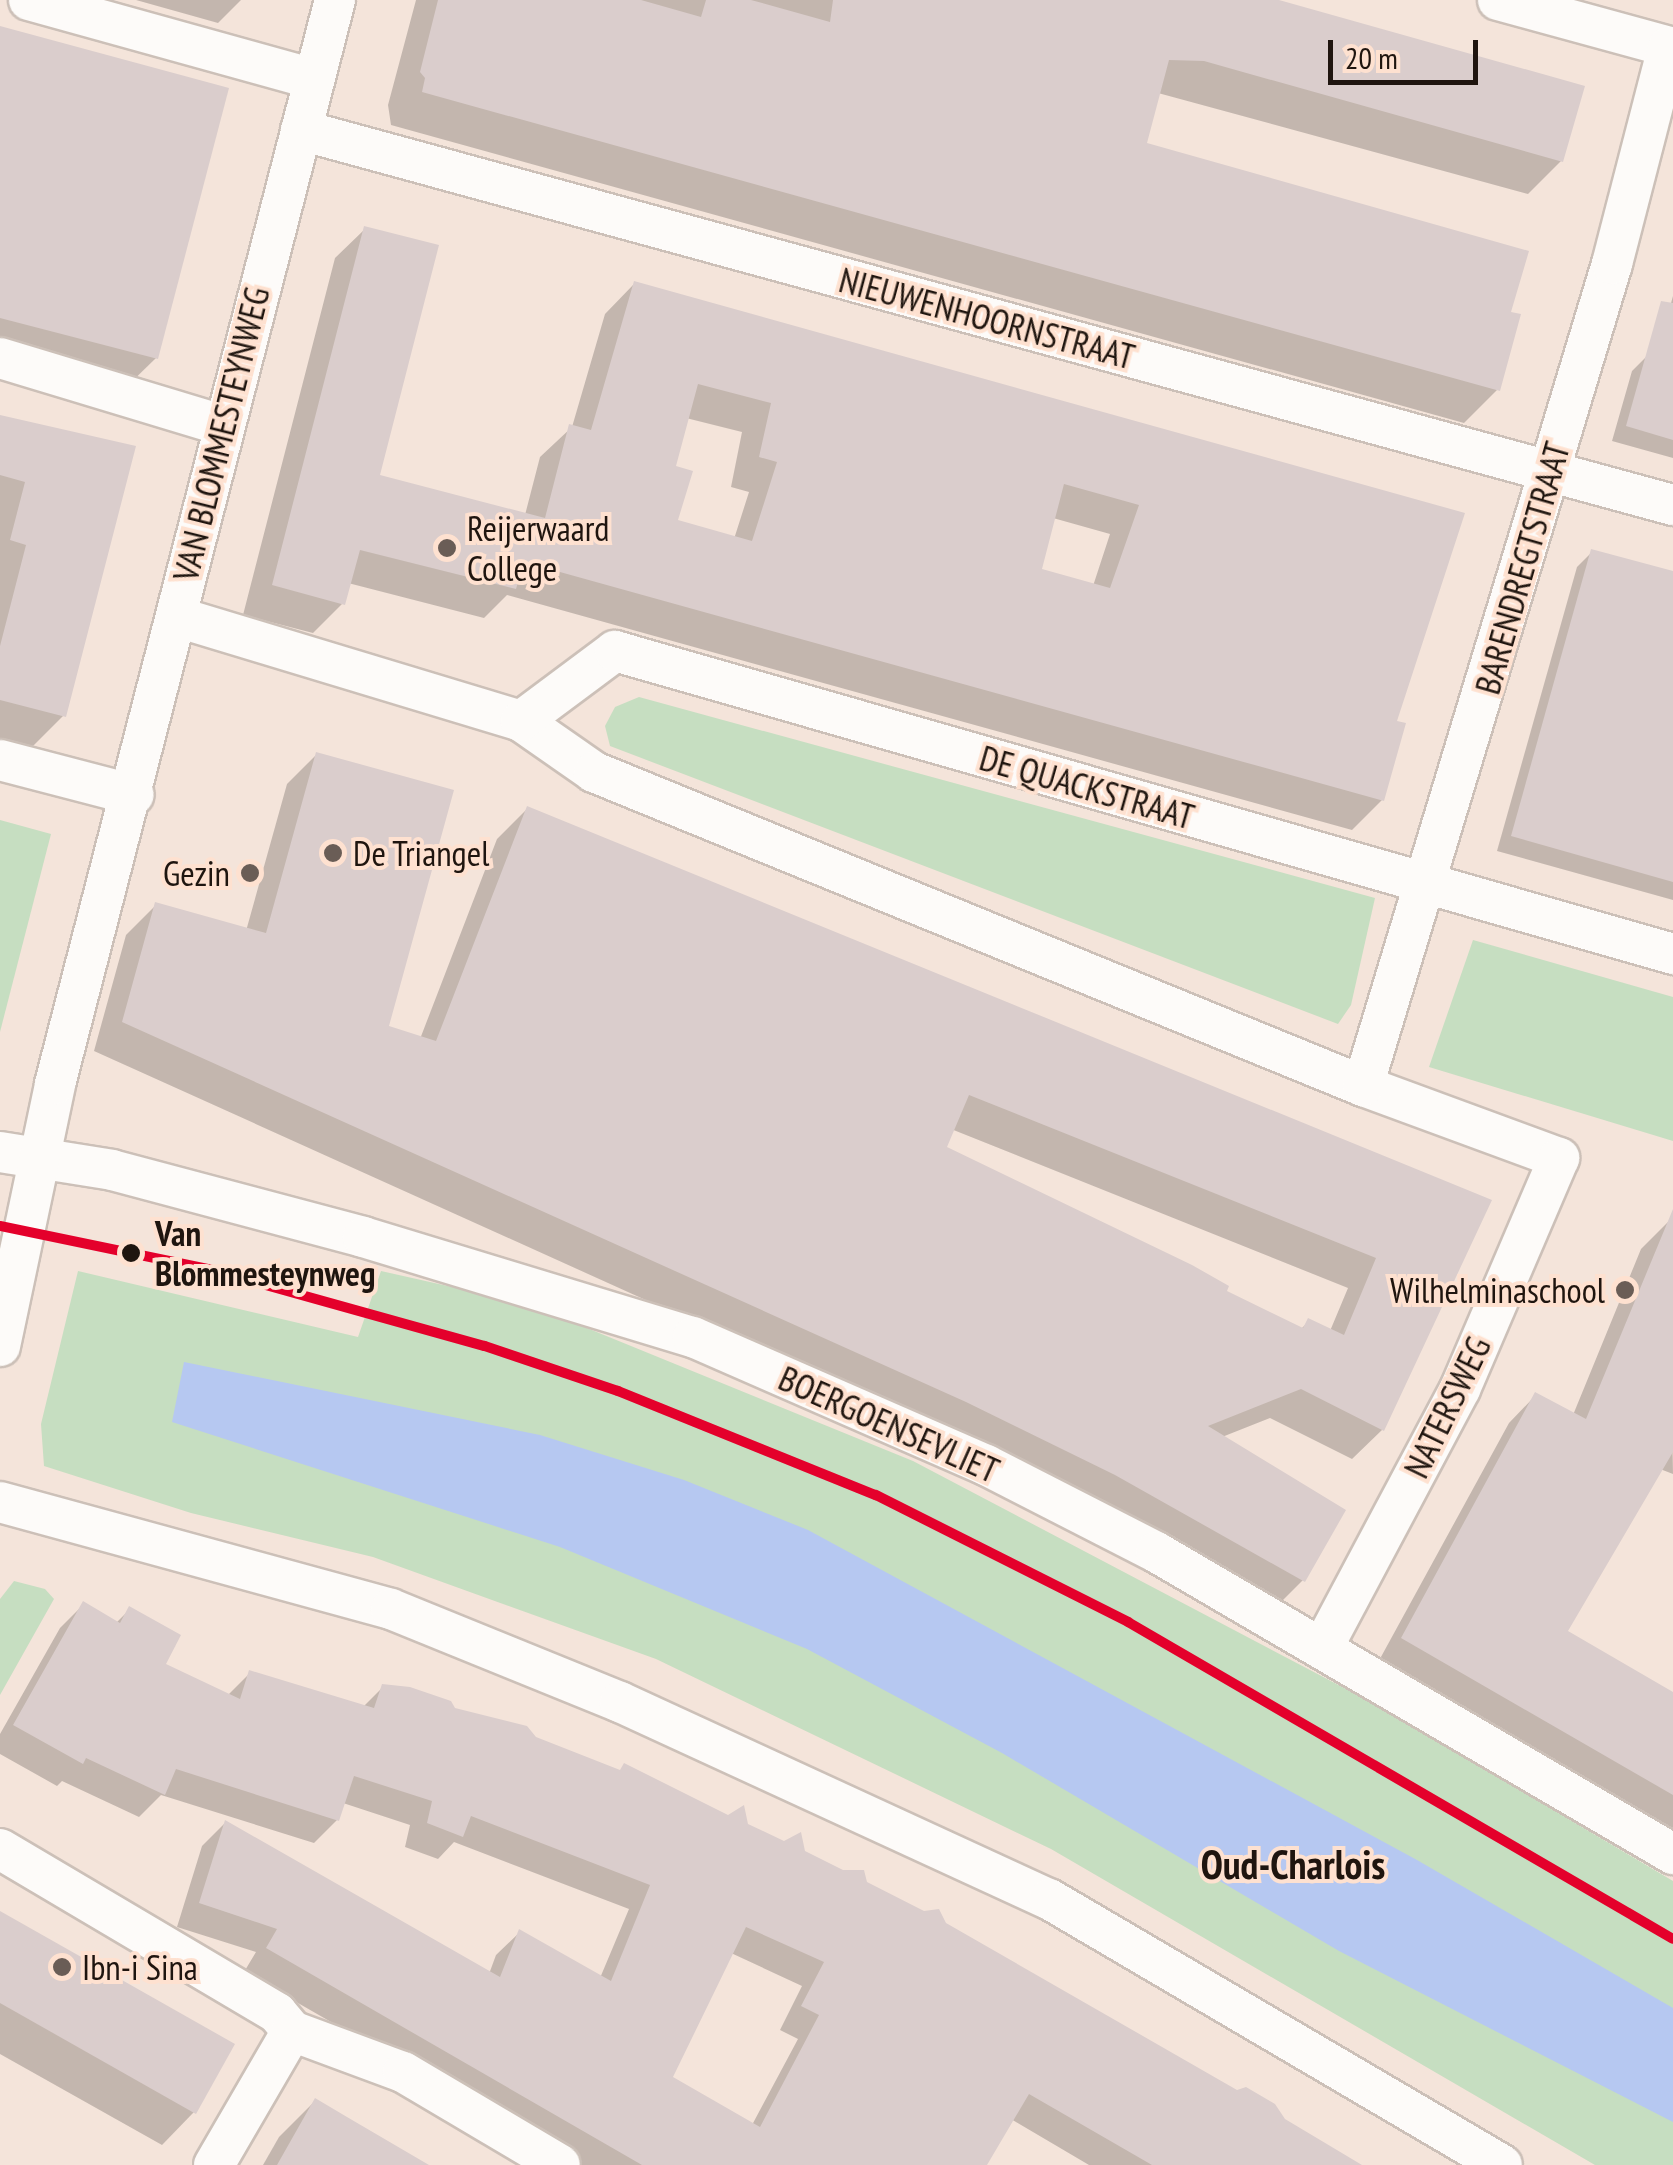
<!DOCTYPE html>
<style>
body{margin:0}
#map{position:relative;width:1673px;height:2165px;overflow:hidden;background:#f4e4da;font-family:"PT Sans Narrow",sans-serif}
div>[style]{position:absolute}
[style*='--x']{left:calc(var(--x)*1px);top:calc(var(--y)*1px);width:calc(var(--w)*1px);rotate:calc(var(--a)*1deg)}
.green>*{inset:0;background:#c6dec1}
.water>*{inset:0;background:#b6c8f1}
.shadow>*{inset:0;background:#0003}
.building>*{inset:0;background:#dacdcc}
.roads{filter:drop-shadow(2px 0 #ccc0b8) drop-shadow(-2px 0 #ccc0b8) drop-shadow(0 2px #ccc0b8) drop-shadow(0 -2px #ccc0b8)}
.street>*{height:40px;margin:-20px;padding:0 20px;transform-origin:20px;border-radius:20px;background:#fdfbf9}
.tram-1>*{height:10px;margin:-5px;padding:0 5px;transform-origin:5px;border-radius:5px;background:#e4002b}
.dots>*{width:28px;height:28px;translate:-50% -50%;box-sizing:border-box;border:5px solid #fee1d0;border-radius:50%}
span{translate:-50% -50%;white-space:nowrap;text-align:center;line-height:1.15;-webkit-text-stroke:8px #fee1d0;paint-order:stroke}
.street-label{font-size:35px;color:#1f150f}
.poi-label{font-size:35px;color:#1f150f}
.left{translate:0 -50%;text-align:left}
.right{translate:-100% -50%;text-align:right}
.stop-label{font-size:35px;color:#1f150f;font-weight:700}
.quarter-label{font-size:40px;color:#1f150f;font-weight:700}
.scale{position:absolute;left:1328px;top:40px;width:150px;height:45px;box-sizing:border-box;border:5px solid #1f150f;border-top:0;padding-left:12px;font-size:30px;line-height:35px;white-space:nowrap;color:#1f150f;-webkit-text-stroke:8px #fee1d0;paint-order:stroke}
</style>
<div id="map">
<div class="green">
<i style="clip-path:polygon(639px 697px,1375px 898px,1351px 1005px,1338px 1024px,610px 746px,605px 726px,615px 707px)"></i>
<i style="clip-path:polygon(0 820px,51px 834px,0 1032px)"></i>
<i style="clip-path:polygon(1473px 940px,1673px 997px,1673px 1141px,1429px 1067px)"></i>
<i style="clip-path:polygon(78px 1271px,358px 1337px,381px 1271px,528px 1304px,913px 1461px,1367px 1700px,1673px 1881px,1673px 2165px,1595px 2165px,1051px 1849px,656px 1659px,373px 1557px,191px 1513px,44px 1466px,41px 1424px)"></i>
<i style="clip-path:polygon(14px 1581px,45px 1589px,54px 1599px,0 1695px,0 1599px)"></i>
</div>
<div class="water">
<i style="clip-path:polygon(184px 1362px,540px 1435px,684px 1480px,808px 1530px,1417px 1860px,1673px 2008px,1673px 2122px,1339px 1951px,1002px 1753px,807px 1649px,560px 1547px,172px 1422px)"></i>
</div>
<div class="shadow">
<i style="clip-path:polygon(136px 0,241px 0,218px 23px)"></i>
<i style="clip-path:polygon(416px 0,1270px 0,1561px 161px,1528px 194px,1158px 93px,1144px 145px,1508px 314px,1497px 390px,1464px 423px,391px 125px,388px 105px)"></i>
<i style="clip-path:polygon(0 27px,156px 358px,118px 395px,0 362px)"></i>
<i style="clip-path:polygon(evenodd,365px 229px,377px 477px,525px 515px,540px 457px,572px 427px,605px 314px,634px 284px,1462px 515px,1394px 723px,1382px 800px,1352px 830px,507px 595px,484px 618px,348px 583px,343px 603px,313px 633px,243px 615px,335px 258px,365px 229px,686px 418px,742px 432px,731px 487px,749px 492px,734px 539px,675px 522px,673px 468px,686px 418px,365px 229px,1053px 518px,1110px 534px,1093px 586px,1039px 571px,1053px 518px)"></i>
<i style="clip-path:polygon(1673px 296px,1673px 458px,1612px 441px,1632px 371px,1647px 356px,1655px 360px)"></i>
<i style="clip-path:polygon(0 417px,133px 448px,63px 716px,32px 747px,0 738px)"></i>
<i style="clip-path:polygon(1592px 552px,1673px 574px,1673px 900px,1497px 851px,1577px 567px)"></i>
<i style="clip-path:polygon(evenodd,317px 754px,386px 1027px,420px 1039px,497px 839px,527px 809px,1489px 1201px,1382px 1430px,1352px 1459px,1270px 1418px,1222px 1437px,1303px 1580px,1273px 1610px,936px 1431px,94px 1051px,126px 935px,156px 905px,246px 931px,287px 784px,317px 754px,951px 1129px,1348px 1288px,1330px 1331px,1309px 1321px,1300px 1330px,943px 1148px,951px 1129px)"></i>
<i style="clip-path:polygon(1668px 1222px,1673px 1474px,1660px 1469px,1564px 1632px,1673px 1694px,1673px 1839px,1376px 1666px,1509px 1423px,1536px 1395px,1573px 1415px,1641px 1249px)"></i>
<i style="clip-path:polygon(evenodd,84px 1604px,116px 1623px,130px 1609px,163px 1665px,227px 1696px,250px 1673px,363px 1707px,383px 1687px,535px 1739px,746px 1826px,944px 1925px,1359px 2165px,1089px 2165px,1011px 2119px,984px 2165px,580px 2165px,244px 1972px,256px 1952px,177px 1927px,202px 1846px,225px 1823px,489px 1974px,496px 1955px,520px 1932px,600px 1978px,629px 1909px,454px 1842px,438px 1859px,405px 1847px,410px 1825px,343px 1803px,337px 1820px,314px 1843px,161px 1795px,139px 1817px,62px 1781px,57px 1786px,0 1754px,0 1734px,60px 1628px,84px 1604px,731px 1953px,802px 1986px,780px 2030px,798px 2039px,752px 2125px,669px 2078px,731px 1953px)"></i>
<i style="clip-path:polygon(0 1914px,194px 2112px,162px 2145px,0 2054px)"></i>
<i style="clip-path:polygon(315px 2101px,426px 2165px,263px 2165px,279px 2137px)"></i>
</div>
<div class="building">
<i style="clip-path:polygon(438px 0,641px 0,701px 17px,706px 0,751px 0,830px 22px,833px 0,1279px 0,1585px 86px,1563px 162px,1204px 61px,1169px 60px,1147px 143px,1529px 251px,1511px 312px,1521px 314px,1500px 391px,422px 92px,425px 78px,420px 72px)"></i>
<i style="clip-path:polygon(0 26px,229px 88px,158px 359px,0 318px)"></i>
<i style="clip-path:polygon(evenodd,364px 226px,439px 245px,380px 475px,545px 518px,569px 424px,591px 430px,634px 281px,1465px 513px,1397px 721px,1406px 723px,1384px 801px,524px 562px,516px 589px,360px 550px,345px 605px,272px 585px,364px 226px,698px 384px,771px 403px,759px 457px,777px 462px,752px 541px,678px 520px,693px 471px,676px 466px,698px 384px,364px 226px,1064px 484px,1139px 505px,1110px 588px,1042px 569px,1064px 484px)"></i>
<i style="clip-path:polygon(1661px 301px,1673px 303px,1673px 440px,1626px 426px)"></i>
<i style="clip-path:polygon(0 415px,136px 446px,66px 717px,0 700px,0 646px,26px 545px,10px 540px,25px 482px,0 475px)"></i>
<i style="clip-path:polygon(1591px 549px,1673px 571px,1673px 882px,1511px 836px)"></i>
<i style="clip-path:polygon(evenodd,316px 752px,454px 790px,389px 1026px,436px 1041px,527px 806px,1492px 1200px,1384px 1431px,1301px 1389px,1208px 1426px,1346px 1510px,1305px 1582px,1115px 1475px,966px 1402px,122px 1022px,155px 902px,266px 933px,316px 752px,969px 1095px,1376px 1258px,1344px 1335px,1308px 1318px,1303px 1328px,1227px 1291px,1229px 1286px,1192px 1265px,947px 1147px,969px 1095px)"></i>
<i style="clip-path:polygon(1673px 1209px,1673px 1452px,1568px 1631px,1673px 1692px,1673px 1795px,1401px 1638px,1535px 1392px,1586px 1419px)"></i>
<i style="clip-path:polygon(evenodd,83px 1601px,120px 1623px,129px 1606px,181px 1635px,166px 1664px,240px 1699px,249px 1670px,374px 1708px,382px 1684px,410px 1687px,451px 1701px,455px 1708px,527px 1726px,536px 1737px,620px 1770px,624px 1763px,728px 1815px,744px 1805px,748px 1824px,784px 1841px,801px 1832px,805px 1851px,843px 1870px,864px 1870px,867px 1882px,924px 1911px,939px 1909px,946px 1923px,1237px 2090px,1246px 2087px,1275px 2104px,1285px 2119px,1362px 2165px,1152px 2165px,1029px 2094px,987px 2165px,642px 2165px,266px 1948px,277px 1929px,199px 1903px,225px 1820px,500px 1977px,519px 1929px,611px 1981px,650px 1885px,471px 1816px,463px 1837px,427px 1823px,432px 1801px,354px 1776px,339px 1821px,176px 1769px,165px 1795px,86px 1758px,83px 1764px,13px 1725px,83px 1601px,746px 1927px,824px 1962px,801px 2006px,819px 2015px,760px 2127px,673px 2077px,746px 1927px)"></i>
<i style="clip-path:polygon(0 1911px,235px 2044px,196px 2114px,0 2003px)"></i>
<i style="clip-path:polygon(315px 2098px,347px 2117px,429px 2165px,277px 2165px)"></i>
</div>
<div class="roads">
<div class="street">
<i style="--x:29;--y:0;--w:296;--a:15.5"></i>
<i style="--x:1498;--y:0;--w:181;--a:15.3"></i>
<i style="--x:301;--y:130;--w:1422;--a:15.29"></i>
<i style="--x:0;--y:358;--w:232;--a:16.8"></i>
<i style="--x:177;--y:617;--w:359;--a:16.8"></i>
<i style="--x:521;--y:721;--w:89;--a:34.9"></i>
<i style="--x:594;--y:772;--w:831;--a:22.21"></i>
<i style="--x:1363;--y:1086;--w:209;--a:20.2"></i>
<i style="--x:1559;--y:1158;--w:251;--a:113.2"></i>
<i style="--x:1460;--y:1389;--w:294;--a:118"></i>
<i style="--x:521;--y:721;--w:117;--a:-36.7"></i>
<i style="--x:615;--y:651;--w:1101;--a:15.98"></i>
<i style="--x:0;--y:760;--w:138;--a:14.6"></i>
<i style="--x:1363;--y:1086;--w:859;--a:-73.15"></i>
<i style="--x:1612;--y:264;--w:224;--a:-75.5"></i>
<i style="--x:0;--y:1152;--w:113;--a:9.1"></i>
<i style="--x:112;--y:1170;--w:260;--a:14.9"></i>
<i style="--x:363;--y:1237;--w:345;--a:16.9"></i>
<i style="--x:693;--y:1337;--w:320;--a:23.6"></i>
<i style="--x:986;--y:1465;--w:191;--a:27.1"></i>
<i style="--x:1156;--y:1552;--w:599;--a:30.29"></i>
<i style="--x:0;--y:1346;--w:268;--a:-78.1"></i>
<i style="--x:55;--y:1084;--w:1120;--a:-75.52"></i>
<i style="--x:0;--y:1502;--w:405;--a:15.3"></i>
<i style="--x:391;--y:1609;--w:247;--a:22.1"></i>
<i style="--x:620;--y:1702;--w:472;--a:24.7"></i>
<i style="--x:1049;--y:1899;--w:525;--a:30.42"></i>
<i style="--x:0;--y:1849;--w:322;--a:30.6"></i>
<i style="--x:277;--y:2013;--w:23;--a:50"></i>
<i style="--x:292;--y:2031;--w:118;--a:20.3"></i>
<i style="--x:403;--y:2072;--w:182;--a:30.6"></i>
<i style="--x:214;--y:2165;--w:155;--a:-59.8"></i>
</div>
</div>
<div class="tram-1">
<i style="--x:0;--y:1226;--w:217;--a:11.7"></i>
<i style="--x:212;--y:1270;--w:283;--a:15.6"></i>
<i style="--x:485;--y:1346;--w:140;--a:18.7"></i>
<i style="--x:618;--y:1391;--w:278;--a:22"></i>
<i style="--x:876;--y:1495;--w:282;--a:26.7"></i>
<i style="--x:1128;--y:1622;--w:630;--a:30.18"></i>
</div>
<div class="dots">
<i style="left:447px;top:548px;background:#6a5d56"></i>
<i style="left:333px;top:853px;background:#6a5d56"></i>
<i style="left:250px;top:873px;background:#6a5d56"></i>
<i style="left:131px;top:1253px;background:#1f150f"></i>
<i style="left:1625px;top:1290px;background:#6a5d56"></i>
<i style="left:62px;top:1967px;background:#6a5d56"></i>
</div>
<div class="street-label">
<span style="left:987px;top:318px;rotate:15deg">NIEUWENHOORNSTRAAT</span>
<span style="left:221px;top:434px;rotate:-76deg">VAN BLOMMESTEYNWEG</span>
<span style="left:1522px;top:568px;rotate:-74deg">BARENDREGTSTRAAT</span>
<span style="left:1087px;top:787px;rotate:16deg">DE QUACKSTRAAT</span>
<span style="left:1447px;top:1407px;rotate:-64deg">NATERSWEG</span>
<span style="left:889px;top:1424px;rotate:24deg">BOERGOENSEVLIET</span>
</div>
<div class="poi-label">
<span class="left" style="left:467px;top:548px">Reijerwaard<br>College</span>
<span class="left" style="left:353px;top:853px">De Triangel</span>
<span class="right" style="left:230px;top:873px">Gezin</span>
<span class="right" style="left:1605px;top:1290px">Wilhelminaschool</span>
<span class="left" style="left:82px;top:1967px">Ibn-i Sina</span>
</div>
<div class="stop-label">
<span class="left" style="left:155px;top:1253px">Van<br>Blommesteynweg</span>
</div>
<div class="quarter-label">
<span style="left:1293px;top:1864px">Oud-Charlois</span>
</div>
<div class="scale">20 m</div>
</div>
